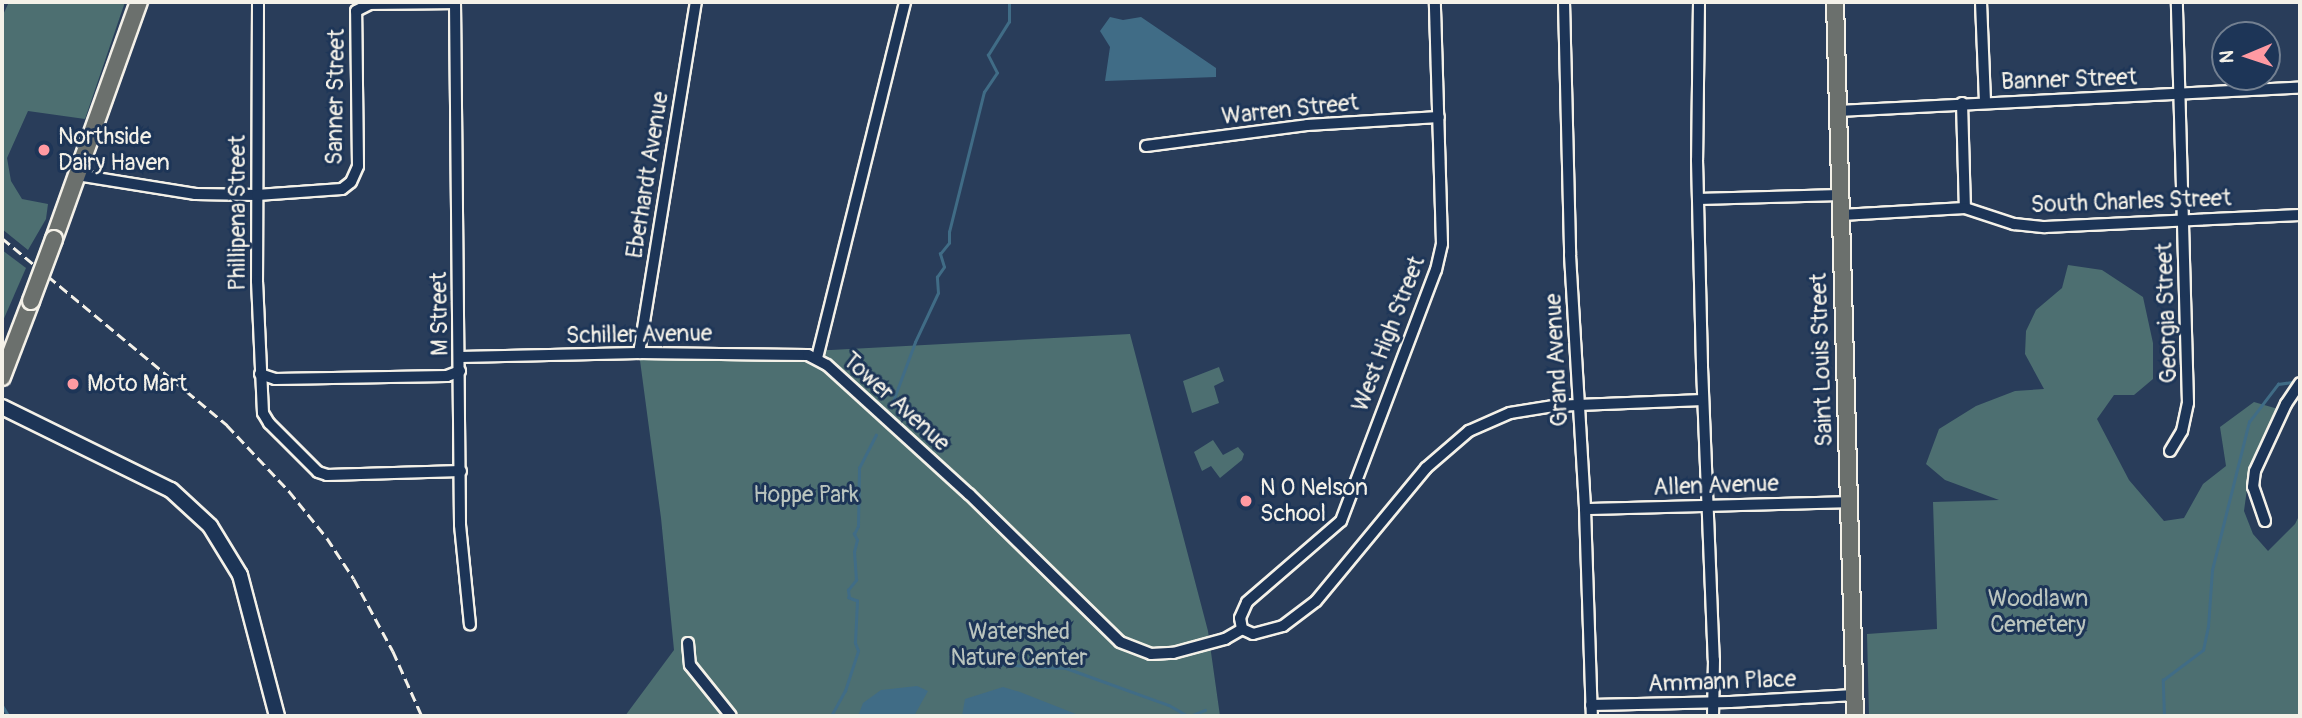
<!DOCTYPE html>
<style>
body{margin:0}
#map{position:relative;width:2302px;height:718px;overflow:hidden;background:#293d5a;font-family:Pangolin,sans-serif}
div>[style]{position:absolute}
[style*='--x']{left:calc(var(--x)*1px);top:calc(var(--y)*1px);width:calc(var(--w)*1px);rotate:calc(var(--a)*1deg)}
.green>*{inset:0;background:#4d6f71}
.water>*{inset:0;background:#406c86}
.stream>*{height:2.5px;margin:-1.25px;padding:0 1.25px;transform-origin:1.25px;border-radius:1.25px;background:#406c86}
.roads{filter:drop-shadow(2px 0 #f4f1e8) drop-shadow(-2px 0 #f4f1e8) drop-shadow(0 2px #f4f1e8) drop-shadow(0 -2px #f4f1e8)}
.street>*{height:10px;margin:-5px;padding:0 5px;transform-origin:5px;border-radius:5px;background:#1d3557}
.secondary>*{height:14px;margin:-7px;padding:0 7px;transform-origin:7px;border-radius:7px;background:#1d3557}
.primary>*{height:16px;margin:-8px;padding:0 8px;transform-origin:8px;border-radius:8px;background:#6b706d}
.rail>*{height:2.5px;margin-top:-1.25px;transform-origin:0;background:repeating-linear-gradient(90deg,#f4f1e8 0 10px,transparent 0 15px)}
.bridges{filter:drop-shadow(2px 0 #f4f1e8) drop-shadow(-2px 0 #f4f1e8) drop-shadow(0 2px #f4f1e8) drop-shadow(0 -2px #f4f1e8)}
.primary-bridge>*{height:16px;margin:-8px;padding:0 8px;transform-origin:8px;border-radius:8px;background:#6b706d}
.dots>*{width:19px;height:19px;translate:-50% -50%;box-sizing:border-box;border:4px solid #1d3557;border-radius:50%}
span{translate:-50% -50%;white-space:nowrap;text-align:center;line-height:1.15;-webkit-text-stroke:6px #1d3557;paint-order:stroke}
.street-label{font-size:23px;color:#f4f1e8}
.poi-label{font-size:23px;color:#f4f1e8}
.left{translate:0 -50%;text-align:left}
.park-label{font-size:23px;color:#bac4be}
.frame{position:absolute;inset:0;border:4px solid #f4f1e8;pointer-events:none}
.north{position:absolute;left:2211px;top:21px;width:70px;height:70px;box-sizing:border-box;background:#1d3557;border:2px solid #738091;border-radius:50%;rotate:268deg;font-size:19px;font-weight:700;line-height:28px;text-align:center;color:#f4f1e8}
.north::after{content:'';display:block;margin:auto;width:24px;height:32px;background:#ff9aa2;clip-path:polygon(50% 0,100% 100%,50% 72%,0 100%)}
</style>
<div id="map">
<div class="green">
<i style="clip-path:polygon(9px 2px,125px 2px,85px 119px,28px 111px,7px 158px,11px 181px,22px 199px,48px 204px,46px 219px,28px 250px,2px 229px,2px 17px)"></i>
<i style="clip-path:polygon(2px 250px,26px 268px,2px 323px)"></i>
<i style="clip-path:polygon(2068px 265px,2102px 270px,2143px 297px,2153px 343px,2153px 379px,2134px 395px,2114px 395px,2097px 419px,2129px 480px,2164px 521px,2184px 518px,2203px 484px,2226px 466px,2220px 427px,2254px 402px,2278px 409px,2250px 467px,2244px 511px,2253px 534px,2268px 551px,2295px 524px,2300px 514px,2300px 716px,1869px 716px,1867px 634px,1937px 629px,1933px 502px,1999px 500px,1945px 480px,1926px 464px,1939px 429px,1976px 406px,2015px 391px,2044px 389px,2025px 354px,2026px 331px,2036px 310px,2062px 288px)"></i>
<i style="clip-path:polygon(1130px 334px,1208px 631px,1220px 716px,625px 716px,674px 650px,661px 518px,639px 353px,831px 350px)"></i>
<i style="clip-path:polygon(1219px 367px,1224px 381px,1214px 386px,1219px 403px,1192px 413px,1183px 381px)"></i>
<i style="clip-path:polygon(1213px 440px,1223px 455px,1238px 447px,1244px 454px,1242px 460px,1220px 478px,1211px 466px,1202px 471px,1194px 452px)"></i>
</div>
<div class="water">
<i style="clip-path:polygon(1110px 17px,1123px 20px,1141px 17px,1216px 68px,1216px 77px,1105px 81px,1110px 47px,1100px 31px)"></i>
<i style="clip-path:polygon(917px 686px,928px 691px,914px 716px,858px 716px,863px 703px,881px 690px)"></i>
<i style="clip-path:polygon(1003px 687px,1020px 692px,1081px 716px,962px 716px,965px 699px)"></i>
</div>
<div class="stream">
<i style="--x:892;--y:404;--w:66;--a:-69.6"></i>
<i style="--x:915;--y:342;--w:54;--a:-64.9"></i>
<i style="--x:938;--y:293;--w:16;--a:-94"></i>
<i style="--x:937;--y:277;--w:12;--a:-55"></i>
<i style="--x:944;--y:267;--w:14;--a:-107"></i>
<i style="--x:940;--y:254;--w:14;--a:-51"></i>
<i style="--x:949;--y:243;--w:11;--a:-90"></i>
<i style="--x:949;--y:232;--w:144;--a:-76"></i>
<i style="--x:984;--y:92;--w:23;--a:-56"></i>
<i style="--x:997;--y:73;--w:20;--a:-117"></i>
<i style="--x:988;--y:55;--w:39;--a:-58"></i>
<i style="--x:1009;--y:22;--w:20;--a:-90"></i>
<i style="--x:994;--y:664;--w:72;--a:3.2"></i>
<i style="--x:1066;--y:668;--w:109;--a:19.8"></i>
<i style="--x:1169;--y:705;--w:22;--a:30"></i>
<i style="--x:2;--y:705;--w:13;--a:58"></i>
<i style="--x:831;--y:716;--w:29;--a:-61"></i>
<i style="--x:845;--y:691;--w:42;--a:-72"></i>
<i style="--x:858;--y:651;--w:9;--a:-111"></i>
<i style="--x:855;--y:643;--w:42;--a:-87.3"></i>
<i style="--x:857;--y:601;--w:9;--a:-159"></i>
<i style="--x:849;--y:598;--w:8;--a:-97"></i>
<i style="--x:848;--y:590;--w:13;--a:-51"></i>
<i style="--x:856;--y:580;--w:28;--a:-94"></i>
<i style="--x:854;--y:552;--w:12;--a:-76"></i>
<i style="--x:857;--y:540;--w:7;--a:-117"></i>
<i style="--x:854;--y:534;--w:9;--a:-63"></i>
<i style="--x:858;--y:526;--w:58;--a:-89"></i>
<i style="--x:859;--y:468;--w:37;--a:-63"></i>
<i style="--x:1190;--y:716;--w:16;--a:-22"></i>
<i style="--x:2164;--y:716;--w:36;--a:-92"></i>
<i style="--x:2163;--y:680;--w:50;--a:-36.9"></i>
<i style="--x:2203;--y:650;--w:24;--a:-78"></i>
<i style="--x:2208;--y:627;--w:57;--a:-86"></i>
<i style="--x:2212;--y:570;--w:153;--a:-76"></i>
<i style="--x:2249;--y:422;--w:48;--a:-52.7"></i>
<i style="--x:2278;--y:384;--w:15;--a:-8"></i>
</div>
<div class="roads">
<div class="street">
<i style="--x:258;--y:2;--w:279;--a:90.2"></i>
<i style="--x:257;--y:281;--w:132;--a:87.4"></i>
<i style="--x:263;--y:413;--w:12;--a:59"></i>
<i style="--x:269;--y:423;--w:69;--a:45"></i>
<i style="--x:318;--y:472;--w:9;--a:18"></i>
<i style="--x:327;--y:475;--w:134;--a:-1.7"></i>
<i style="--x:455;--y:2;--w:523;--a:89.45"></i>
<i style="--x:460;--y:525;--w:100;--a:84.3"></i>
<i style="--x:1564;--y:2;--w:253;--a:88.6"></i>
<i style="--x:1570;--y:255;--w:254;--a:86.6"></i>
<i style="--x:1585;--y:509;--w:207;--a:88.1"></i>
<i style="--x:1699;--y:2;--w:158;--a:90.7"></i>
<i style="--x:1697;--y:160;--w:207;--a:88.6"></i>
<i style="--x:1702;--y:367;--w:293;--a:87.7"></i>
<i style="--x:1714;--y:660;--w:56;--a:91"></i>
<i style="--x:1981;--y:2;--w:100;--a:87.7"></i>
<i style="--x:1962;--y:103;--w:105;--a:88.4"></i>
<i style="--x:1838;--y:111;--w:463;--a:-2.9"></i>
<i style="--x:1146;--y:146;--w:162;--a:-7.4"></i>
<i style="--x:1307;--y:125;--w:132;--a:-3.5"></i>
<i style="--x:77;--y:175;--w:120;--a:9.1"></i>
<i style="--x:195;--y:194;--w:62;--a:0.9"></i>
<i style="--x:257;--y:195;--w:85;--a:-4"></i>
<i style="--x:342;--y:189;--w:11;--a:-38"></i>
<i style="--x:351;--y:182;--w:17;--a:-66"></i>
<i style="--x:358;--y:166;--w:155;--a:-90.7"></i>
<i style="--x:356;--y:11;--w:16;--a:-27"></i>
<i style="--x:370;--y:4;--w:85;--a:-0.7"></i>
<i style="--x:1698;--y:199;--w:142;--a:-1.6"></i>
<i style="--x:1841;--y:215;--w:124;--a:-3.2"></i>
<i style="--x:1965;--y:208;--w:52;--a:18.1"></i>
<i style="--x:2014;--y:224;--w:31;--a:6"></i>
<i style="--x:2045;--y:227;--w:255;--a:-2.7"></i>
<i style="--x:639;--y:353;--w:356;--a:-80.8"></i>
<i style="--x:460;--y:357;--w:179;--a:-1.3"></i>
<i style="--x:639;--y:353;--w:169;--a:0.7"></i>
<i style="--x:808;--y:355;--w:21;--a:28"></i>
<i style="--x:827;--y:365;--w:192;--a:42.3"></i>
<i style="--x:969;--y:494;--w:211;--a:44.4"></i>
<i style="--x:1120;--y:642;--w:33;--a:21"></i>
<i style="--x:1151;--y:654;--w:22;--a:-3"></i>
<i style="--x:1173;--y:653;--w:54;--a:-15.1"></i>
<i style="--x:1225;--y:639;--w:20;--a:-30"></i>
<i style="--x:817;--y:358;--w:367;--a:-76.1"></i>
<i style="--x:260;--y:374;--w:16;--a:18"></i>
<i style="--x:275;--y:379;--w:172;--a:-1"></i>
<i style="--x:447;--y:376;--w:14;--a:-21"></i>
<i style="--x:2170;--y:451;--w:23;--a:-59"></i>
<i style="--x:2182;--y:431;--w:29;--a:-78"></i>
<i style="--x:2188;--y:403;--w:401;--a:-91.6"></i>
<i style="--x:1585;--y:509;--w:264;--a:-1.5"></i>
<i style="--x:2265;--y:521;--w:36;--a:-109"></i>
<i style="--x:2253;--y:487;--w:16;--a:-83"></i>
<i style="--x:2255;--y:471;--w:74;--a:-65.2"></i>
<i style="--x:2286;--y:404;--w:25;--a:-56"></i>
<i style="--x:1242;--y:629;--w:11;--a:-100"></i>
<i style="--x:1240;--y:618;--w:17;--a:-66"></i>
<i style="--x:1247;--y:602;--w:124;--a:-40.8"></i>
<i style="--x:1341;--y:521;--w:268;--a:-69.3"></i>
<i style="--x:1436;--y:270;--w:27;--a:-77"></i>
<i style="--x:1442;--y:244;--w:242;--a:-91.7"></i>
<i style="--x:1242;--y:629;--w:12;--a:24"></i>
<i style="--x:1253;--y:634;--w:31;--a:-15"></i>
<i style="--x:1283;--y:626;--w:41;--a:-37.1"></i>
<i style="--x:1316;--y:601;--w:173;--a:-50.4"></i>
<i style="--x:1426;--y:468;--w:57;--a:-40.7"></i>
<i style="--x:1469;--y:431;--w:45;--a:-23.7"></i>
<i style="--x:1510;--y:413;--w:44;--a:-9.2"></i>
<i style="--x:1553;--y:406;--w:150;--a:-2.3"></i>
<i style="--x:688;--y:643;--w:22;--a:85"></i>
<i style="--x:690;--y:665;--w:65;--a:51.2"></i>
<i style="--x:1591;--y:705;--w:139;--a:-1.2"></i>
<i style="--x:1730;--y:702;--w:124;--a:-3.2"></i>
</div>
<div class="secondary">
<i style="--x:2;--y:407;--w:188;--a:26.2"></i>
<i style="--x:171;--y:490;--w:53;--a:42.7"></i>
<i style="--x:210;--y:526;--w:57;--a:58.5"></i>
<i style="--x:240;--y:575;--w:146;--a:75.3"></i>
</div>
<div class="primary">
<i style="--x:1835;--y:2;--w:714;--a:88.4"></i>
<i style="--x:54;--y:239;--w:252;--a:-70.3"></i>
<i style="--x:2;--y:377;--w:81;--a:-69.1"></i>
</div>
</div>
<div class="rail">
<i style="--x:2;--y:238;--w:293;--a:39.7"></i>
<i style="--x:227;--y:425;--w:91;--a:46.8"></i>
<i style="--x:289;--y:491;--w:60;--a:51"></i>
<i style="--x:327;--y:538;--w:49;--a:56.6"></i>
<i style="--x:354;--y:579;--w:82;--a:61.6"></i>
<i style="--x:393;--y:651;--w:71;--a:66"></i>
</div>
<div class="bridges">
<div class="primary-bridge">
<i style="--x:31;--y:301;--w:66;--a:-69.6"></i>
</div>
</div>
<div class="dots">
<i style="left:44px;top:150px;background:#ff9aa2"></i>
<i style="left:73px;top:384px;background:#ff9aa2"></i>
<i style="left:1246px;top:501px;background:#ff9aa2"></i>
</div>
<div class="street-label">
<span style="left:2069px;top:80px;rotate:-2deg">Banner Street</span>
<span style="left:336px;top:97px;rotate:-89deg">Sanner Street</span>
<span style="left:1290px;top:110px;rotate:-6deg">Warren Street</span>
<span style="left:648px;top:175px;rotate:-81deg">Eberhardt Avenue</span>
<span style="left:2131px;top:202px;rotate:-2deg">South Charles Street</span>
<span style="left:238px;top:213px;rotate:-90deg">Phillipena Street</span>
<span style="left:2167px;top:313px;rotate:-92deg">Georgia Street</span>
<span style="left:440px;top:314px;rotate:-91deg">M Street</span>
<span style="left:1389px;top:334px;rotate:-69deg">West High Street</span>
<span style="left:639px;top:335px;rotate:-1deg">Schiller Avenue</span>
<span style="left:1557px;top:360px;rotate:-93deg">Grand Avenue</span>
<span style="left:1822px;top:360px;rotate:-92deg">Saint Louis Street</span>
<span style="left:896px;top:402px;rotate:42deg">Tower Avenue</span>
<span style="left:1716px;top:486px;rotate:-2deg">Allen Avenue</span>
<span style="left:1722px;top:682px;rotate:-2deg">Ammann Place</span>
</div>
<div class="poi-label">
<span class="left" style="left:58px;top:150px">Northside<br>Dairy Haven</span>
<span class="left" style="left:87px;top:384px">Moto Mart</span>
<span class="left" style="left:1260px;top:501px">N O Nelson<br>School</span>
</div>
<div class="park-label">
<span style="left:806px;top:495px">Hoppe Park</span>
<span style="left:2038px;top:612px">Woodlawn<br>Cemetery</span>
<span style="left:1019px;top:645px">Watershed<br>Nature Center</span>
</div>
<div class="frame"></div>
<div class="north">N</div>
</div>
